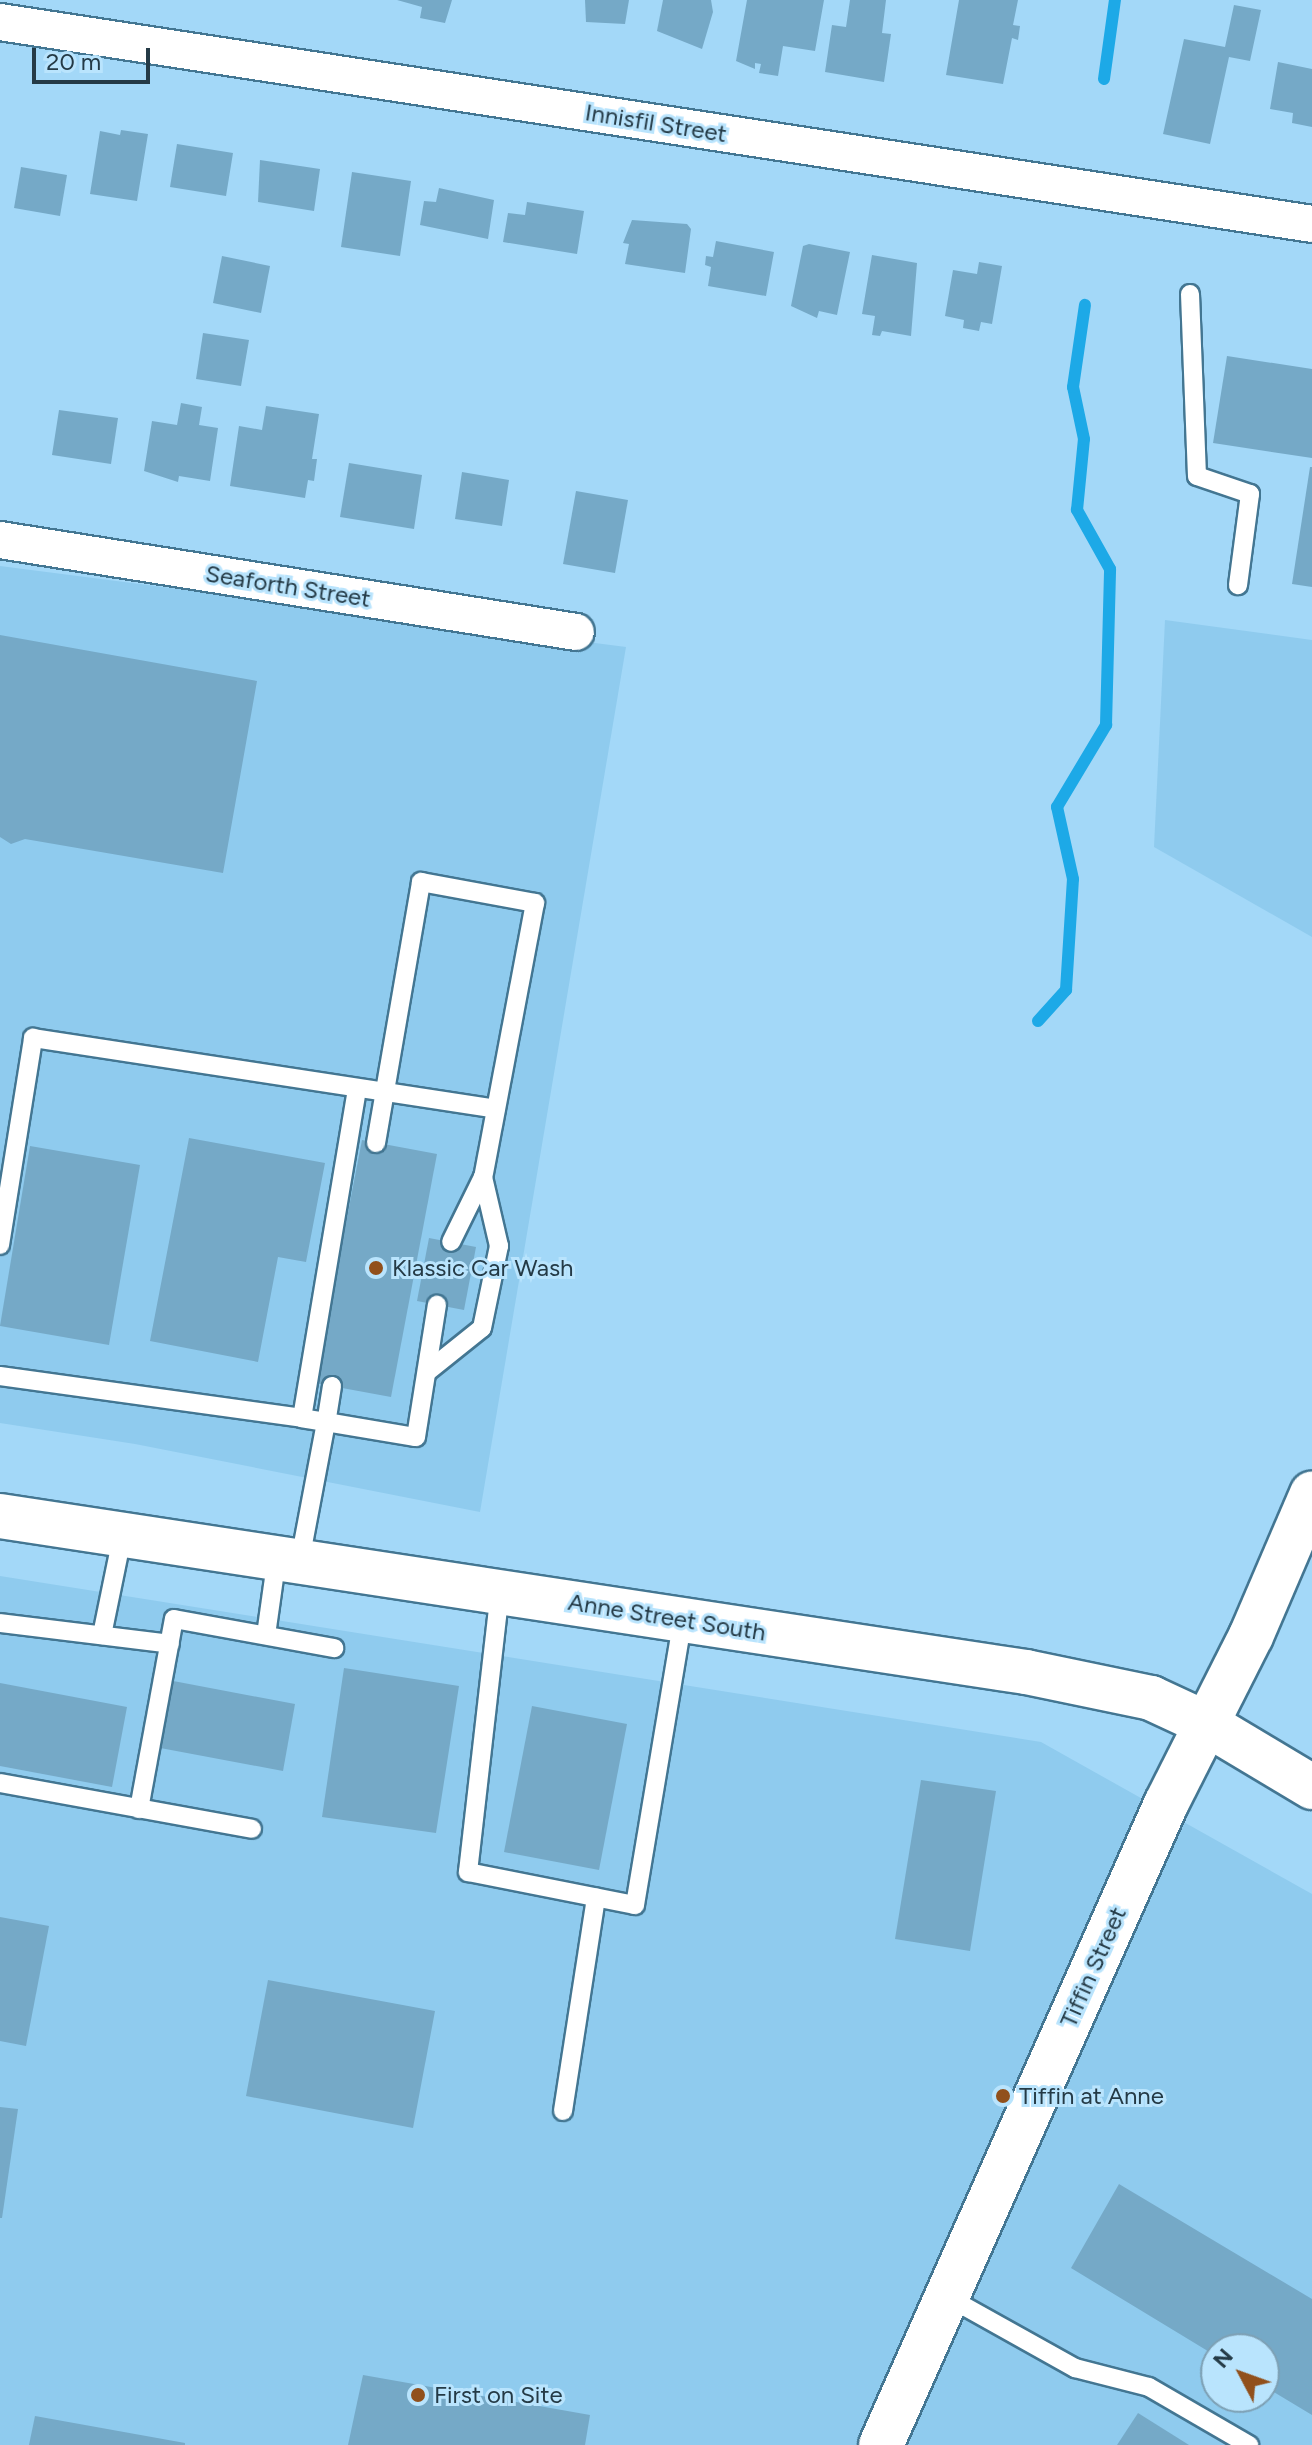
<!DOCTYPE html>
<style>
body{margin:0}
#map{position:relative;width:1312px;height:2445px;overflow:hidden;background:#a3d8f8;font-family:Figtree,sans-serif}
div>[style]{position:absolute}
[style*='--x']{left:calc(var(--x)*1px);top:calc(var(--y)*1px);width:calc(var(--w)*1px);rotate:calc(var(--a)*1deg)}
.built>*{inset:0;background:#8fcbee}
.stream>*{height:12px;margin:-6px;padding:0 6px;transform-origin:6px;border-radius:6px;background:#1da9e7}
.building>*{inset:0;background:#75a9c7}
.roads{filter:drop-shadow(2px 0 #437692) drop-shadow(-2px 0 #437692) drop-shadow(0 2px #437692) drop-shadow(0 -2px #437692)}
.service>*{height:18px;margin:-9px;padding:0 9px;transform-origin:9px;border-radius:9px;background:#fff}
.minor>*{height:36px;margin:-18px;padding:0 18px;transform-origin:18px;border-radius:18px;background:#fff}
.tertiary>*{height:44px;margin:-22px;padding:0 22px;transform-origin:22px;border-radius:22px;background:#fff}
.dots>*{width:22px;height:22px;translate:-50% -50%;box-sizing:border-box;border:4px solid #b9e4fd;border-radius:50%}
span{translate:-50% -50%;white-space:nowrap;text-align:center;line-height:1.15;-webkit-text-stroke:6px #b9e4fd;paint-order:stroke}
.street-label{font-size:24px;color:#243a46}
.poi-label{font-size:24px;color:#243a46}
.left{translate:0 -50%;text-align:left}
.north{position:absolute;left:1200px;top:2333px;width:80px;height:80px;box-sizing:border-box;background:#b9e4fd;border:2px solid #7da0b4;border-radius:50%;rotate:311deg;font-size:22px;font-weight:700;line-height:32px;text-align:center;color:#243a46}
.north::after{content:'';display:block;margin:auto;width:28px;height:36px;background:#91501c;clip-path:polygon(50% 0,100% 100%,50% 72%,0 100%)}
.scale{position:absolute;left:32px;top:48px;width:118px;height:36px;box-sizing:border-box;border:4px solid #243a46;border-top:0;padding-left:10px;font-size:24px;line-height:28px;white-space:nowrap;color:#243a46;-webkit-text-stroke:6px #b9e4fd;paint-order:stroke}
</style>
<div id="map">
<div class="built">
<i style="clip-path:polygon(0 566px,626px 647px,480px 1512px,135px 1444px,0 1423px)"></i>
<i style="clip-path:polygon(1165px 620px,1312px 640px,1312px 937px,1154px 847px)"></i>
<i style="clip-path:polygon(evenodd,0 1576px,1041px 1742px,1312px 1894px,1312px 2445px,0 2445px,0 1576px,1216px 2349px,1264px 2349px,1264px 2397px,1216px 2397px,1216px 2349px)"></i>
</div>
<div class="stream">
<i style="--x:1104;--y:79;--w:80;--a:-82.1"></i>
<i style="--x:1038;--y:1021;--w:42;--a:-47.9"></i>
<i style="--x:1066;--y:990;--w:111;--a:-86.4"></i>
<i style="--x:1073;--y:879;--w:74;--a:-102.5"></i>
<i style="--x:1057;--y:807;--w:96;--a:-59.1"></i>
<i style="--x:1106;--y:725;--w:156;--a:-88.5"></i>
<i style="--x:1110;--y:569;--w:68;--a:-119.2"></i>
<i style="--x:1077;--y:510;--w:71;--a:-84.4"></i>
<i style="--x:1084;--y:439;--w:53;--a:-101.9"></i>
<i style="--x:1073;--y:387;--w:83;--a:-81.7"></i>
</div>
<div class="building">
<i style="clip-path:polygon(397px 0,452px 0,445px 23px,420px 18px,422px 7px)"></i>
<i style="clip-path:polygon(585px 0,629px 0,625px 24px,586px 22px)"></i>
<i style="clip-path:polygon(663px 0,711px 0,713px 12px,702px 49px,657px 31px)"></i>
<i style="clip-path:polygon(747px 0,824px 0,815px 51px,783px 46px,778px 76px,759px 73px,761px 64px,755px 63px,755px 69px,736px 61px)"></i>
<i style="clip-path:polygon(850px 0,886px 0,882px 33px,891px 34px,884px 82px,825px 72px,832px 25px,846px 27px)"></i>
<i style="clip-path:polygon(959px 0,1018px 0,1013px 25px,1020px 26px,1018px 40px,1012px 38px,1003px 84px,946px 75px)"></i>
<i style="clip-path:polygon(1234px 5px,1261px 10px,1250px 61px,1229px 57px,1210px 144px,1163px 134px,1184px 39px,1225px 47px)"></i>
<i style="clip-path:polygon(1278px 62px,1312px 69px,1312px 127px,1292px 123px,1293px 113px,1270px 109px)"></i>
<i style="clip-path:polygon(121px 130px,148px 134px,137px 201px,90px 194px,100px 131px,120px 135px)"></i>
<i style="clip-path:polygon(177px 144px,233px 153px,226px 196px,170px 187px)"></i>
<i style="clip-path:polygon(260px 160px,320px 169px,314px 211px,258px 202px)"></i>
<i style="clip-path:polygon(21px 167px,67px 175px,60px 216px,14px 208px)"></i>
<i style="clip-path:polygon(352px 172px,411px 181px,400px 256px,341px 247px)"></i>
<i style="clip-path:polygon(439px 188px,494px 200px,488px 239px,420px 225px,424px 201px,436px 202px)"></i>
<i style="clip-path:polygon(527px 202px,584px 211px,577px 254px,503px 242px,508px 213px,525px 215px)"></i>
<i style="clip-path:polygon(632px 220px,687px 224px,691px 229px,685px 273px,625px 264px,629px 244px,623px 243px)"></i>
<i style="clip-path:polygon(716px 241px,774px 252px,766px 296px,708px 286px,711px 267px,705px 265px,706px 256px,713px 257px)"></i>
<i style="clip-path:polygon(809px 244px,850px 252px,837px 315px,819px 311px,817px 318px,791px 306px,803px 246px)"></i>
<i style="clip-path:polygon(872px 255px,917px 263px,911px 336px,882px 331px,880px 336px,872px 335px,875px 316px,862px 314px)"></i>
<i style="clip-path:polygon(222px 256px,270px 266px,261px 313px,213px 303px)"></i>
<i style="clip-path:polygon(979px 262px,1002px 266px,992px 324px,981px 322px,979px 331px,963px 328px,964px 320px,945px 316px,953px 270px,977px 274px)"></i>
<i style="clip-path:polygon(203px 333px,249px 340px,241px 386px,196px 379px)"></i>
<i style="clip-path:polygon(1227px 356px,1312px 369px,1312px 458px,1213px 443px)"></i>
<i style="clip-path:polygon(181px 403px,202px 407px,199px 425px,218px 428px,210px 481px,179px 476px,178px 482px,144px 471px,152px 421px,177px 425px)"></i>
<i style="clip-path:polygon(266px 406px,319px 414px,312px 459px,317px 459px,314px 481px,308px 480px,305px 498px,230px 486px,239px 426px,262px 430px)"></i>
<i style="clip-path:polygon(59px 410px,118px 418px,111px 464px,52px 455px)"></i>
<i style="clip-path:polygon(349px 463px,422px 475px,414px 529px,340px 517px)"></i>
<i style="clip-path:polygon(1310px 467px,1312px 467px,1312px 587px,1292px 584px)"></i>
<i style="clip-path:polygon(462px 472px,509px 480px,502px 526px,455px 519px)"></i>
<i style="clip-path:polygon(576px 491px,628px 500px,615px 573px,563px 564px)"></i>
<i style="clip-path:polygon(0 635px,257px 681px,223px 873px,25px 839px,11px 844px,0 837px)"></i>
<i style="clip-path:polygon(189px 1138px,325px 1163px,306px 1262px,278px 1257px,258px 1362px,150px 1341px)"></i>
<i style="clip-path:polygon(362px 1140px,437px 1154px,391px 1397px,315px 1383px)"></i>
<i style="clip-path:polygon(30px 1146px,140px 1165px,109px 1345px,0 1326px)"></i>
<i style="clip-path:polygon(429px 1238px,476px 1247px,464px 1310px,417px 1301px)"></i>
<i style="clip-path:polygon(344px 1668px,459px 1686px,436px 1833px,322px 1817px)"></i>
<i style="clip-path:polygon(168px 1680px,295px 1704px,283px 1771px,155px 1747px)"></i>
<i style="clip-path:polygon(0 1683px,127px 1707px,112px 1787px,0 1766px)"></i>
<i style="clip-path:polygon(532px 1706px,627px 1724px,599px 1870px,504px 1852px)"></i>
<i style="clip-path:polygon(921px 1780px,996px 1791px,970px 1951px,895px 1939px)"></i>
<i style="clip-path:polygon(0 1917px,49px 1926px,26px 2046px,0 2041px)"></i>
<i style="clip-path:polygon(268px 1980px,435px 2011px,413px 2128px,246px 2096px)"></i>
<i style="clip-path:polygon(0 2107px,18px 2109px,2px 2218px,0 2218px)"></i>
<i style="clip-path:polygon(1119px 2184px,1312px 2299px,1312px 2415px,1264px 2386px,1264px 2349px,1216px 2349px,1216px 2356px,1071px 2268px)"></i>
<i style="clip-path:polygon(363px 2375px,590px 2415px,585px 2445px,348px 2445px)"></i>
<i style="clip-path:polygon(1138px 2413px,1189px 2445px,1117px 2445px)"></i>
<i style="clip-path:polygon(35px 2416px,185px 2443px,185px 2445px,29px 2445px)"></i>
</div>
<div class="roads">
<div class="service">
<i style="--x:1190;--y:294;--w:182;--a:87.8"></i>
<i style="--x:1197;--y:476;--w:56;--a:18.8"></i>
<i style="--x:1250;--y:494;--w:92;--a:97.5"></i>
<i style="--x:376;--y:1143;--w:265;--a:-80.2"></i>
<i style="--x:421;--y:882;--w:116;--a:10.4"></i>
<i style="--x:535;--y:903;--w:279;--a:100.7"></i>
<i style="--x:483;--y:1177;--w:72;--a:116.2"></i>
<i style="--x:0;--y:1245;--w:210;--a:-80.9"></i>
<i style="--x:33;--y:1038;--w:468;--a:8.7"></i>
<i style="--x:427;--y:1372;--w:70;--a:-38.7"></i>
<i style="--x:482;--y:1328;--w:84;--a:-78.3"></i>
<i style="--x:499;--y:1246;--w:71;--a:-103.1"></i>
<i style="--x:0;--y:1376;--w:305;--a:7.9"></i>
<i style="--x:332;--y:1386;--w:36;--a:99"></i>
<i style="--x:326;--y:1422;--w:91;--a:9.5"></i>
<i style="--x:416;--y:1437;--w:134;--a:-81"></i>
<i style="--x:300;--y:1560;--w:140;--a:-79.3"></i>
<i style="--x:326;--y:1422;--w:24;--a:-171"></i>
<i style="--x:302;--y:1418;--w:334;--a:-80.5"></i>
<i style="--x:500;--y:1591;--w:283;--a:96.5"></i>
<i style="--x:468;--y:1872;--w:170;--a:11.2"></i>
<i style="--x:635;--y:1905;--w:290;--a:-80.5"></i>
<i style="--x:0;--y:1623;--w:171;--a:7"></i>
<i style="--x:102;--y:1635;--w:104;--a:-78.4"></i>
<i style="--x:266;--y:1635;--w:79;--a:-82"></i>
<i style="--x:0;--y:1783;--w:256;--a:10.3"></i>
<i style="--x:139;--y:1809;--w:193;--a:-79.6"></i>
<i style="--x:174;--y:1619;--w:163;--a:10.3"></i>
<i style="--x:563;--y:2111;--w:216;--a:-81.2"></i>
<i style="--x:946;--y:2296;--w:148;--a:29.2"></i>
<i style="--x:1075;--y:2368;--w:76;--a:14.4"></i>
<i style="--x:1149;--y:2387;--w:116;--a:30.1"></i>
</div>
<div class="minor">
<i style="--x:0;--y:22;--w:1327;--a:8.75"></i>
<i style="--x:0;--y:540;--w:583;--a:9.07"></i>
</div>
<div class="tertiary">
<i style="--x:0;--y:1516;--w:1038;--a:8.65"></i>
<i style="--x:1026;--y:1672;--w:128;--a:11.7"></i>
<i style="--x:1151;--y:1698;--w:60;--a:24.8"></i>
<i style="--x:1205;--y:1723;--w:125;--a:30.9"></i>
<i style="--x:881;--y:2445;--w:702;--a:-66.03"></i>
<i style="--x:1166;--y:1804;--w:188;--a:-63.2"></i>
<i style="--x:1251;--y:1636;--w:155;--a:-66.8"></i>
</div>
</div>
<div class="dots">
<i style="left:376px;top:1268px;background:#91501c"></i>
<i style="left:1003px;top:2096px;background:#91501c"></i>
<i style="left:418px;top:2395px;background:#91501c"></i>
</div>
<div class="street-label">
<span style="left:656px;top:123px;rotate:9deg">Innisfil Street</span>
<span style="left:288px;top:586px;rotate:9deg">Seaforth Street</span>
<span style="left:667px;top:1617px;rotate:9deg">Anne Street South</span>
<span style="left:1093px;top:1967px;rotate:-66deg">Tiffin Street</span>
</div>
<div class="poi-label">
<span class="left" style="left:392px;top:1268px">Klassic Car Wash</span>
<span class="left" style="left:1019px;top:2096px">Tiffin at Anne</span>
<span class="left" style="left:434px;top:2395px">First on Site</span>
</div>
<div class="north">N</div>
<div class="scale">20 m</div>
</div>
